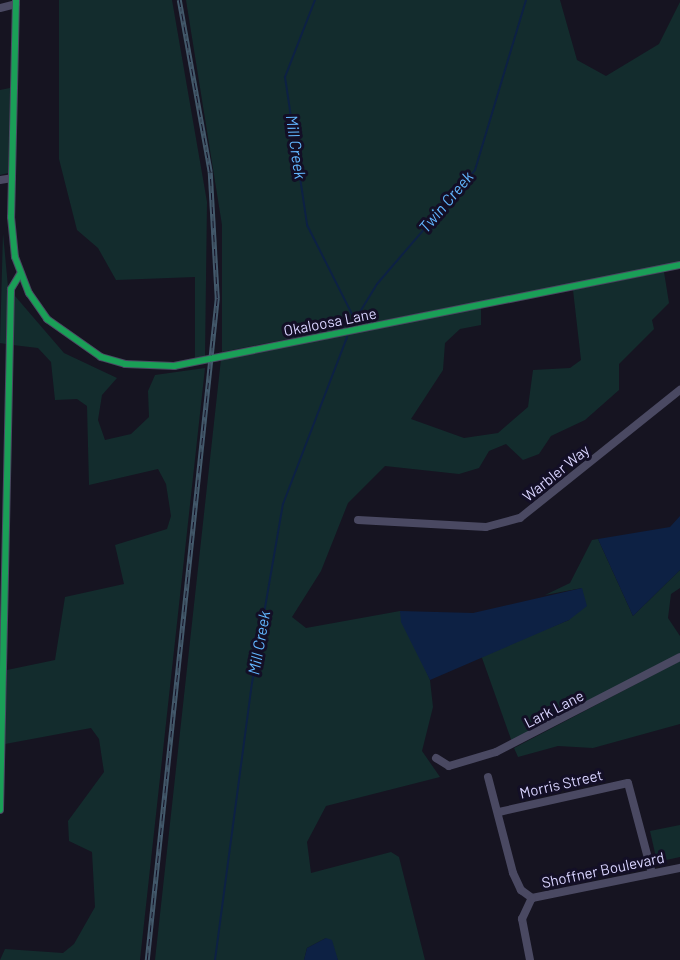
<!DOCTYPE html>
<style>
body{margin:0}
#map{position:relative;width:680px;height:960px;overflow:hidden;background:#161421;font-family:Barlow,sans-serif}
div>[style]{position:absolute}
[style*='--x']{left:calc(var(--x)*1px);top:calc(var(--y)*1px);width:calc(var(--w)*1px);rotate:calc(var(--a)*1deg)}
.green>*{inset:0;background:#132c2d}
.water>*{inset:0;background:#0d2144}
.stream>*{height:2px;margin:-1px;padding:0 1px;transform-origin:1px;border-radius:1px;background:#0d2144}
.minor>*{height:8px;margin:-4px;padding:0 4px;transform-origin:4px;border-radius:4px;background:#4a4962}
.rail>*{height:4.5px;margin-top:-2.25px;transform-origin:0;background:repeating-linear-gradient(90deg,#130f26 0 7px,#43596b 0 14px);box-sizing:border-box;border-block:2px solid #43596b}
.cycleway>*{height:6px;margin:-3px;padding:0 3px;transform-origin:3px;border-radius:3px;background:#1a9f57}
span{translate:-50% -50%;white-space:nowrap;text-align:center;line-height:1.15;-webkit-text-stroke:6px #130f26;paint-order:stroke}
.street-label{font-size:15px;color:#d9d4ff}
.water-label{font-size:16px;color:#62b6ff;font-style:italic}
</style>
<div id="map">
<div class="green">
<i style="clip-path:polygon(59px 0,172px 0,207px 202px,205px 356px,195px 358px,195px 277px,116px 280px,98px 248px,77px 230px,59px 159px)"></i>
<i style="clip-path:polygon(186px 0,560px 0,577px 60px,606px 76px,659px 44px,680px 2px,680px 262px,222px 352px,222px 225px)"></i>
<i style="clip-path:polygon(10px 88px,8px 173px,0 175px,0 90px)"></i>
<i style="clip-path:polygon(3px 233px,8px 287px,6px 344px,0 343px)"></i>
<i style="clip-path:polygon(664px 272px,669px 303px,652px 320px,654px 329px,619px 364px,619px 390px,585px 420px,551px 436px,539px 454px,523px 460px,506px 444px,489px 451px,479px 468px,459px 474px,385px 466px,348px 503px,321px 571px,292px 617px,306px 628px,400px 611px,430px 680px,433px 707px,422px 751px,440px 777px,326px 806px,307px 842px,311px 873px,391px 852px,399px 857px,425px 960px,338px 960px,326px 938px,307px 948px,304px 960px,155px 960px,221px 359px,481px 308px,481px 325px,460px 329px,445px 343px,443px 370px,411px 419px,464px 438px,498px 433px,528px 407px,533px 370px,570px 368px,581px 360px,573px 290px)"></i>
<i style="clip-path:polygon(15px 296px,64px 353px,117px 378px,102px 395px,98px 420px,105px 440px,131px 434px,149px 417px,148px 391px,155px 375px,205px 368px,140px 960px,0 960px,5px 949px,63px 953px,74px 944px,95px 907px,92px 852px,69px 841px,68px 821px,104px 772px,99px 739px,91px 728px,5px 744px,7px 670px,55px 660px,65px 597px,124px 584px,115px 545px,167px 529px,171px 516px,166px 484px,158px 469px,89px 485px,87px 406px,77px 399px,55px 400px,51px 362px,38px 348px,13px 345px)"></i>
<i style="clip-path:polygon(598px 539px,633px 616px,680px 570px,680px 588px,671px 594px,668px 618px,680px 636px,680px 653px,512px 742px,481px 655px,569px 620px,582px 588px,545px 595px,570px 583px,592px 540px)"></i>
<i style="clip-path:polygon(680px 661px,680px 724px,593px 748px,558px 746px,518px 757px,514px 748px)"></i>
<i style="clip-path:polygon(680px 825px,680px 857px,657px 862px,650px 831px)"></i>
</div>
<div class="water">
<i style="clip-path:polygon(680px 516px,680px 570px,633px 616px,598px 539px,670px 527px)"></i>
<i style="clip-path:polygon(582px 588px,587px 606px,569px 620px,430px 680px,401px 622px,400px 611px,473px 613px)"></i>
<i style="clip-path:polygon(326px 938px,332px 940px,338px 960px,304px 960px,307px 948px)"></i>
</div>
<div class="stream">
<i style="--x:315;--y:0;--w:83;--a:111.3"></i>
<i style="--x:285;--y:77;--w:150;--a:81.5"></i>
<i style="--x:307;--y:225;--w:104;--a:63.2"></i>
<i style="--x:352;--y:325;--w:48;--a:-58.6"></i>
<i style="--x:377;--y:284;--w:150;--a:-49.3"></i>
<i style="--x:475;--y:170;--w:177;--a:-73.3"></i>
<i style="--x:215;--y:960;--w:279;--a:-82.4"></i>
<i style="--x:252;--y:683;--w:182;--a:-80.2"></i>
<i style="--x:283;--y:504;--w:179;--a:-69"></i>
</div>
<div class="minor">
<i style="--x:16;--y:0;--w:217;--a:91.3"></i>
<i style="--x:11;--y:217;--w:40;--a:84.3"></i>
<i style="--x:15;--y:257;--w:39;--a:69"></i>
<i style="--x:29;--y:293;--w:32;--a:55"></i>
<i style="--x:47;--y:319;--w:66;--a:35.1"></i>
<i style="--x:101;--y:357;--w:25;--a:16"></i>
<i style="--x:125;--y:364;--w:49;--a:2.3"></i>
<i style="--x:174;--y:366;--w:516;--a:-11.29"></i>
<i style="--x:0;--y:8;--w:16;--a:-14"></i>
<i style="--x:0;--y:180;--w:12;--a:-9"></i>
<i style="--x:358;--y:520;--w:128;--a:3.1"></i>
<i style="--x:486;--y:527;--w:35;--a:-15"></i>
<i style="--x:520;--y:518;--w:205;--a:-38.7"></i>
<i style="--x:436;--y:758;--w:15;--a:32"></i>
<i style="--x:449;--y:766;--w:49;--a:-16.6"></i>
<i style="--x:496;--y:752;--w:207;--a:-27.3"></i>
<i style="--x:488;--y:777;--w:99;--a:75.4"></i>
<i style="--x:513;--y:873;--w:19;--a:65"></i>
<i style="--x:521;--y:890;--w:14;--a:36"></i>
<i style="--x:0;--y:810;--w:521;--a:-88.79"></i>
<i style="--x:11;--y:289;--w:17;--a:-59"></i>
<i style="--x:499;--y:812;--w:132;--a:-12.7"></i>
<i style="--x:628;--y:783;--w:93;--a:75.1"></i>
<i style="--x:532;--y:898;--w:151;--a:-11.5"></i>
<i style="--x:530;--y:960;--w:42;--a:-101"></i>
<i style="--x:522;--y:919;--w:23;--a:-65"></i>
</div>
<div class="rail">
<i style="--x:147;--y:960;--w:666;--a:-83.96"></i>
<i style="--x:217;--y:298;--w:126;--a:-93.2"></i>
<i style="--x:210;--y:172;--w:175;--a:-100.2"></i>
</div>
<div class="cycleway">
<i style="--x:16;--y:0;--w:217;--a:91.3"></i>
<i style="--x:11;--y:217;--w:40;--a:84.3"></i>
<i style="--x:15;--y:257;--w:39;--a:69"></i>
<i style="--x:29;--y:293;--w:32;--a:55"></i>
<i style="--x:47;--y:319;--w:66;--a:35.1"></i>
<i style="--x:101;--y:357;--w:25;--a:16"></i>
<i style="--x:125;--y:364;--w:49;--a:2.3"></i>
<i style="--x:174;--y:366;--w:516;--a:-11.29"></i>
<i style="--x:0;--y:810;--w:521;--a:-88.79"></i>
<i style="--x:11;--y:289;--w:17;--a:-59"></i>
</div>
<div class="street-label">
<span style="left:330px;top:322px;rotate:-11deg">Okaloosa Lane</span>
<span style="left:556px;top:473px;rotate:-39deg">Warbler Way</span>
<span style="left:554px;top:709px;rotate:-27deg">Lark Lane</span>
<span style="left:561px;top:784px;rotate:-13deg">Morris Street</span>
<span style="left:603px;top:870px;rotate:-12deg">Shoffner Boulevard</span>
</div>
<div class="water-label">
<span style="left:296px;top:147px;rotate:82deg">Mill Creek</span>
<span style="left:446px;top:202px;rotate:-50deg">Twin Creek</span>
<span style="left:259px;top:643px;rotate:-80deg">Mill Creek</span>
</div>
</div>
